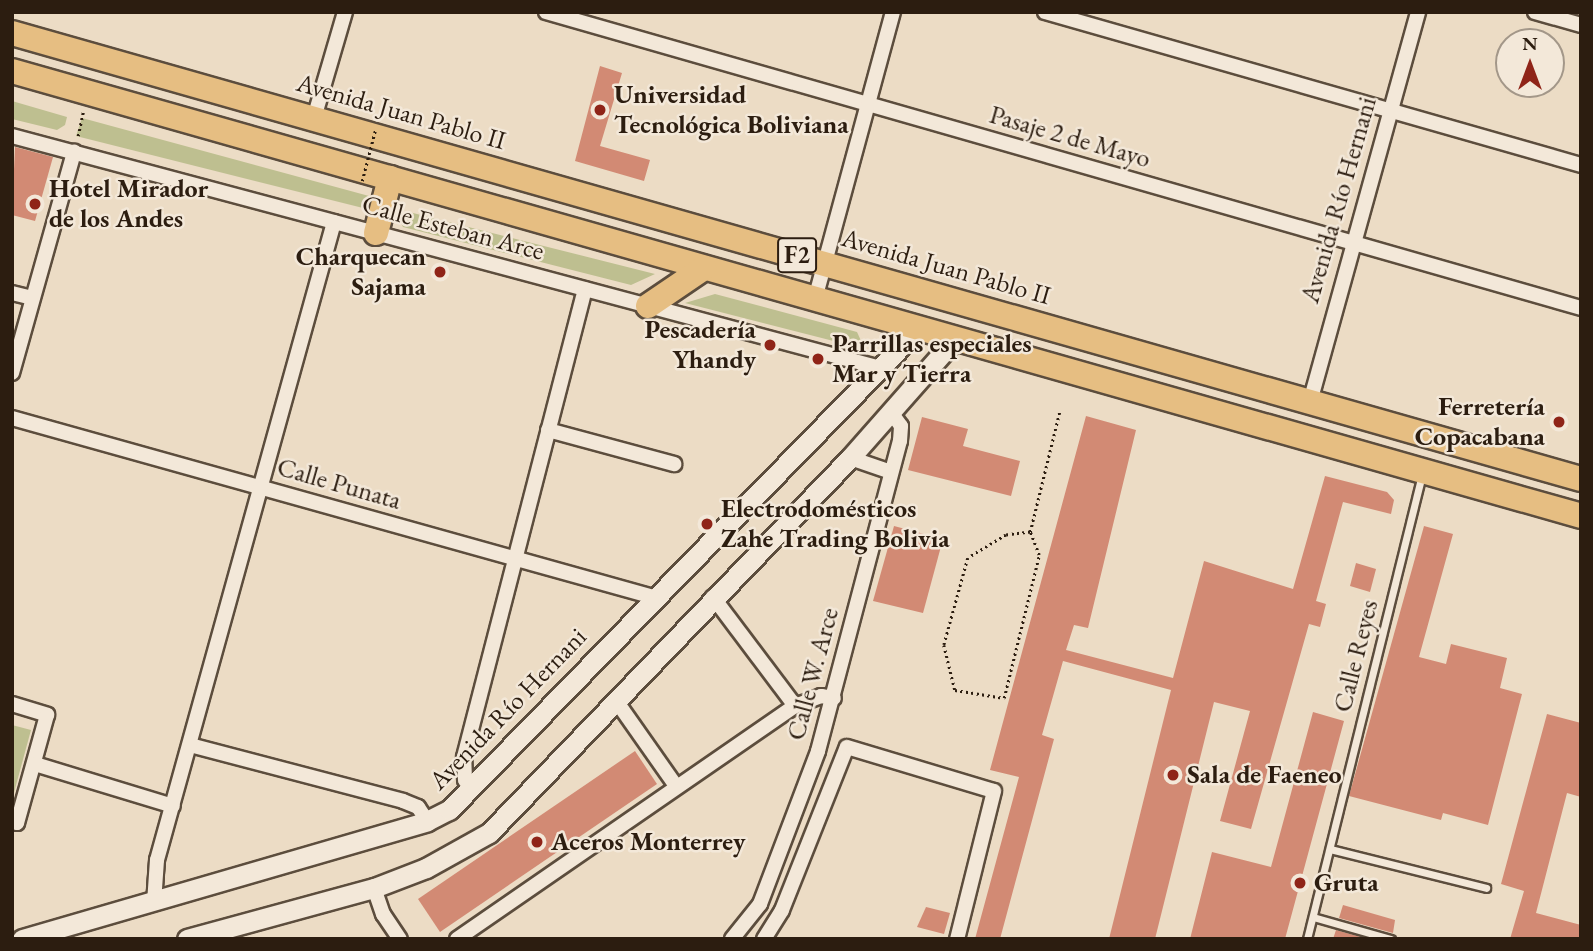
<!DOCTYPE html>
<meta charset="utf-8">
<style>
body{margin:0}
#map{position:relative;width:1593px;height:951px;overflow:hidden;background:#ecdcc5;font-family:"EB Garamond",serif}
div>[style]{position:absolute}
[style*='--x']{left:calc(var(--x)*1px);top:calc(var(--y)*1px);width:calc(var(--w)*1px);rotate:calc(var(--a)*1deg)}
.green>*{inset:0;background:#bebf90}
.building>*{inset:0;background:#d28a74}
.path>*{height:2.5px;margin-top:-1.25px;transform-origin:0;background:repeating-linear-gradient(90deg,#2c1d10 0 2px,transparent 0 5.5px)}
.roads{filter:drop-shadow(2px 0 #5c4d3d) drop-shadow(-2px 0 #5c4d3d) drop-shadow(0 2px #5c4d3d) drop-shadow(0 -2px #5c4d3d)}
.lane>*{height:7px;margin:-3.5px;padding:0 3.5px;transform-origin:3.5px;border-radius:3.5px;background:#f3e8d9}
.street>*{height:14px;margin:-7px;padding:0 7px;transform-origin:7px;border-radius:7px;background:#f3e8d9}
.secondary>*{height:19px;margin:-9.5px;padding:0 9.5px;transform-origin:9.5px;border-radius:9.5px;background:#f3e8d9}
.highway>*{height:24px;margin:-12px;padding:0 12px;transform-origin:12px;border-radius:12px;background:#e6be82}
.path-bridge>*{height:2.5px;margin-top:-1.25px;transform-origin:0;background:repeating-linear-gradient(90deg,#2c1d10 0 2px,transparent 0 5.5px)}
.dots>*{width:19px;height:19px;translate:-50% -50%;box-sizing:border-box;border:4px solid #f3e8d9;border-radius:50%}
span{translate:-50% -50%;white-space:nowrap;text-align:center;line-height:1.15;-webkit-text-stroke:5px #f3e8d9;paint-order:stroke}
.shield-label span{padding:2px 5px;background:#f3e8d9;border:2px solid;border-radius:5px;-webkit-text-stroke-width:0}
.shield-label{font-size:24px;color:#2c1d10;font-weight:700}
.poi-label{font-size:26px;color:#2c1d10;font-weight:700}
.left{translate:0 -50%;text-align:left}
.right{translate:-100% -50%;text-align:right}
.street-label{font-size:26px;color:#2c1d10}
.frame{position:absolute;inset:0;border:14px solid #2c1d10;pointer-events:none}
.north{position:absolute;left:1495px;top:28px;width:70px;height:70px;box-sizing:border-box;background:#f3e8d9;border:2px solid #a39789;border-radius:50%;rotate:0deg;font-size:19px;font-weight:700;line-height:28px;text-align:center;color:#2c1d10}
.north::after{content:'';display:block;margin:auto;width:24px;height:32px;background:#8f2418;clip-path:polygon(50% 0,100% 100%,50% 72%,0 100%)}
</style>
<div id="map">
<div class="green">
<i style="clip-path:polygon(12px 101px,67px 117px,65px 125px,57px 130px,12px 119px)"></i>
<i style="clip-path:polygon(82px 118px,369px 196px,371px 210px,76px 136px)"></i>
<i style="clip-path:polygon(407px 211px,413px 213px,655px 274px,631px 285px,403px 227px,398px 218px)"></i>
<i style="clip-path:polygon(715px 294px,857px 332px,862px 343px,857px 347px,685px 303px)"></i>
<i style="clip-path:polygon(12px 725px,31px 730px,12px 800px)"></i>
</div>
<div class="building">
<i style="clip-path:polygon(600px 66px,622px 73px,600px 146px,650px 160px,644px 181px,575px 161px)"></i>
<i style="clip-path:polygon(15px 147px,53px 157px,35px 221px,12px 215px)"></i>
<i style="clip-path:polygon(1086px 416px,1136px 430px,1088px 628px,1074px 625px,1066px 650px,1173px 678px,1204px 561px,1293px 589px,1325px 476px,1387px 492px,1394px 500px,1391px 514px,1343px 502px,1316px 601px,1326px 604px,1320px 627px,1309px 624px,1251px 829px,1220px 821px,1250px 711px,1214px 702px,1155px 939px,1109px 939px,1171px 690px,1063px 661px,1042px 735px,1054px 739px,1000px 939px,975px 939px,1019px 777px,990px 770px)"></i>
<i style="clip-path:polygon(922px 417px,968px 429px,963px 446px,1020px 461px,1011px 496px,908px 470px)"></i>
<i style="clip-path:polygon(894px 526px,943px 539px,923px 613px,873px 601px)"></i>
<i style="clip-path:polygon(1424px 526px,1453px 534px,1419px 657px,1446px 664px,1451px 644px,1507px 658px,1500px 688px,1522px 694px,1488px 825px,1443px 813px,1441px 820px,1349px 796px)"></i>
<i style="clip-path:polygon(1356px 563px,1376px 569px,1370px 592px,1350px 586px)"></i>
<i style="clip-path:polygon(1313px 712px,1344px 721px,1285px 939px,1190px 939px,1212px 852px,1271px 867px)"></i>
<i style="clip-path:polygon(1547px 714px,1581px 723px,1581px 797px,1567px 793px,1536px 913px,1581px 925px,1581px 939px,1510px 939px,1524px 891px,1501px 884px)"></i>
<i style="clip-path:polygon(635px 751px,657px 784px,440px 932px,418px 899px)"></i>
<i style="clip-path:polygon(1343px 905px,1395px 920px,1393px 933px,1339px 918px)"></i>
<i style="clip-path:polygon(926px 907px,950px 913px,944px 934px,917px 927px)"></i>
<i style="clip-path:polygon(1336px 930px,1368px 939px,1333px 939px)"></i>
</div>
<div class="path">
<i style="--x:78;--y:136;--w:25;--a:-78"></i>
<i style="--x:1030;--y:532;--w:24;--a:173"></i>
<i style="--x:1006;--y:535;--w:44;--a:148.8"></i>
<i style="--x:968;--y:558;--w:90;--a:105.4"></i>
<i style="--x:944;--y:645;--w:46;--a:76.3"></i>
<i style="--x:955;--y:690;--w:50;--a:9.3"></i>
<i style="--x:1004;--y:698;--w:147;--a:-76.2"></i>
<i style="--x:1039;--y:555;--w:25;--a:-111"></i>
<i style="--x:1030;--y:532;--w:126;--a:-76.2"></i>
</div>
<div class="roads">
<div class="lane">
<i style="--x:1330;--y:849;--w:161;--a:14"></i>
<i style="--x:1313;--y:917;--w:81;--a:15.8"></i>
<i style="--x:1307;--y:939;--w:477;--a:-76.1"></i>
</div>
<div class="street">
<i style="--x:546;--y:12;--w:1076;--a:15.96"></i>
<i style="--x:1045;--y:12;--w:557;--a:15.93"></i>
<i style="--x:1535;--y:12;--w:48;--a:15.8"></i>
<i style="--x:314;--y:118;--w:110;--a:-73.7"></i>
<i style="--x:12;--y:136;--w:899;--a:14.95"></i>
<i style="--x:12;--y:293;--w:21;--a:14"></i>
<i style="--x:815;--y:299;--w:297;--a:-74.8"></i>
<i style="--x:12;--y:373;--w:230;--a:-74.3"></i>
<i style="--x:1310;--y:402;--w:405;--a:-74.5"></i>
<i style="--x:12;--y:418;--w:666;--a:15.6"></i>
<i style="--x:548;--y:430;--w:131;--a:15.1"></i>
<i style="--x:850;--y:458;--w:43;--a:18.9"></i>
<i style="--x:713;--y:597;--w:136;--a:53"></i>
<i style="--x:617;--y:702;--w:103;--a:54.9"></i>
<i style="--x:12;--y:704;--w:37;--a:17"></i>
<i style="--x:47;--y:715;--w:112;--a:105.5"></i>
<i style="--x:17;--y:823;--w:5;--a:-169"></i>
<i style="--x:190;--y:745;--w:220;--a:14.7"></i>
<i style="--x:403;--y:801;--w:16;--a:22"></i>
<i style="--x:418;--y:807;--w:17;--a:57"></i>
<i style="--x:35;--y:764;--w:144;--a:16.9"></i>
<i style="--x:472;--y:789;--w:11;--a:-128"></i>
<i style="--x:465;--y:780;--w:23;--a:-92"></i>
<i style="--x:464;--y:757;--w:483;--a:-75.5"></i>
<i style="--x:374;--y:888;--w:28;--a:71"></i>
<i style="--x:383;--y:914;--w:30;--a:56"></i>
<i style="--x:154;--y:903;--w:43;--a:-86"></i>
<i style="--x:157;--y:860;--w:662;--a:-74.49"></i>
<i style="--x:457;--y:939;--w:411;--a:-34.6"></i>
<i style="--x:795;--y:706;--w:28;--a:-21"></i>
<i style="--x:821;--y:696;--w:13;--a:9"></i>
<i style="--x:732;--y:939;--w:45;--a:-51.3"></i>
<i style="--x:760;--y:904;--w:164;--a:-69.2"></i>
<i style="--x:818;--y:751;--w:321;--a:-75.2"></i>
<i style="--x:900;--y:441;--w:15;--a:-86"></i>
<i style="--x:901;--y:426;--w:17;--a:-126"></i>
<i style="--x:764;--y:939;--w:34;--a:-58"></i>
<i style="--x:782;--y:910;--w:175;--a:-68.3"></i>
<i style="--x:847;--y:747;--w:153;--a:16.7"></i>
<i style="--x:994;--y:791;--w:153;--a:104"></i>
</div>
<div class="secondary">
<i style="--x:22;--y:939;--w:422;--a:-16.2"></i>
<i style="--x:427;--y:821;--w:25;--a:-27"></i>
<i style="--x:449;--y:810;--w:673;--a:-45.72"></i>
<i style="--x:187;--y:939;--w:194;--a:-15.3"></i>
<i style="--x:374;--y:888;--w:56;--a:-21"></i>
<i style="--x:426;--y:868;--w:72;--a:-29.1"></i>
<i style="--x:489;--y:833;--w:521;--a:-46.09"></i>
<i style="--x:850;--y:458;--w:159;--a:-48.6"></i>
</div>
<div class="highway">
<i style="--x:12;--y:33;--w:1631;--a:15.87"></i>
<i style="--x:12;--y:71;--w:1631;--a:15.83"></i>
<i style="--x:376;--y:233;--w:57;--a:-75.7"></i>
<i style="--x:648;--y:306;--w:68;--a:-34.2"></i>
</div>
</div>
<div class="path-bridge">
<i style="--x:362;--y:181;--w:52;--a:-75.4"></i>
</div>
<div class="dots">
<i style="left:600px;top:110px;background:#8f2418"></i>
<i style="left:35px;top:204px;background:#8f2418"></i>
<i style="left:440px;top:272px;background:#8f2418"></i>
<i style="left:770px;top:345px;background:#8f2418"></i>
<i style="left:818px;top:359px;background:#8f2418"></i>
<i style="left:1559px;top:422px;background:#8f2418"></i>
<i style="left:707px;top:524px;background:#8f2418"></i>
<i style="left:1173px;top:775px;background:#8f2418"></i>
<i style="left:537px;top:842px;background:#8f2418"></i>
<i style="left:1300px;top:883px;background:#8f2418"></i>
</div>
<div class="shield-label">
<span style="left:797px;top:255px">F2</span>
</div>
<div class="poi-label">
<span class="left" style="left:614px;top:110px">Universidad<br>Tecnológica Boliviana</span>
<span class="left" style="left:49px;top:204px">Hotel Mirador<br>de los Andes</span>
<span class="right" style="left:426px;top:272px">Charquecan<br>Sajama</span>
<span class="right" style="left:756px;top:345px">Pescadería<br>Yhandy</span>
<span class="left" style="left:832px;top:359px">Parrillas especiales<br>Mar y Tierra</span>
<span class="right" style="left:1545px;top:422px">Ferretería<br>Copacabana</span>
<span class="left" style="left:721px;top:524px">Electrodomésticos<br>Zahe Trading Bolivia</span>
<span class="left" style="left:1187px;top:775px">Sala de Faeneo</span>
<span class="left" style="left:551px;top:842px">Aceros Monterrey</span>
<span class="left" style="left:1314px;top:883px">Gruta</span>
</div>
<div class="street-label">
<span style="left:401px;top:112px;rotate:16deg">Avenida Juan Pablo II</span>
<span style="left:1070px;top:137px;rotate:16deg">Pasaje 2 de Mayo</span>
<span style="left:1339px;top:200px;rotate:-74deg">Avenida Río Hernani</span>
<span style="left:453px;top:228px;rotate:15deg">Calle Esteban Arce</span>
<span style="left:946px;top:267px;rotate:16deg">Avenida Juan Pablo II</span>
<span style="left:339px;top:484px;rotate:16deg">Calle Punata</span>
<span style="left:1356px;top:656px;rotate:-76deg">Calle Reyes</span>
<span style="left:813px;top:674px;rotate:-75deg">Calle W. Arce</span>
<span style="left:508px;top:709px;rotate:-46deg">Avenida Río Hernani</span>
</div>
<div class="frame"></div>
<div class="north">N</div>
</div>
